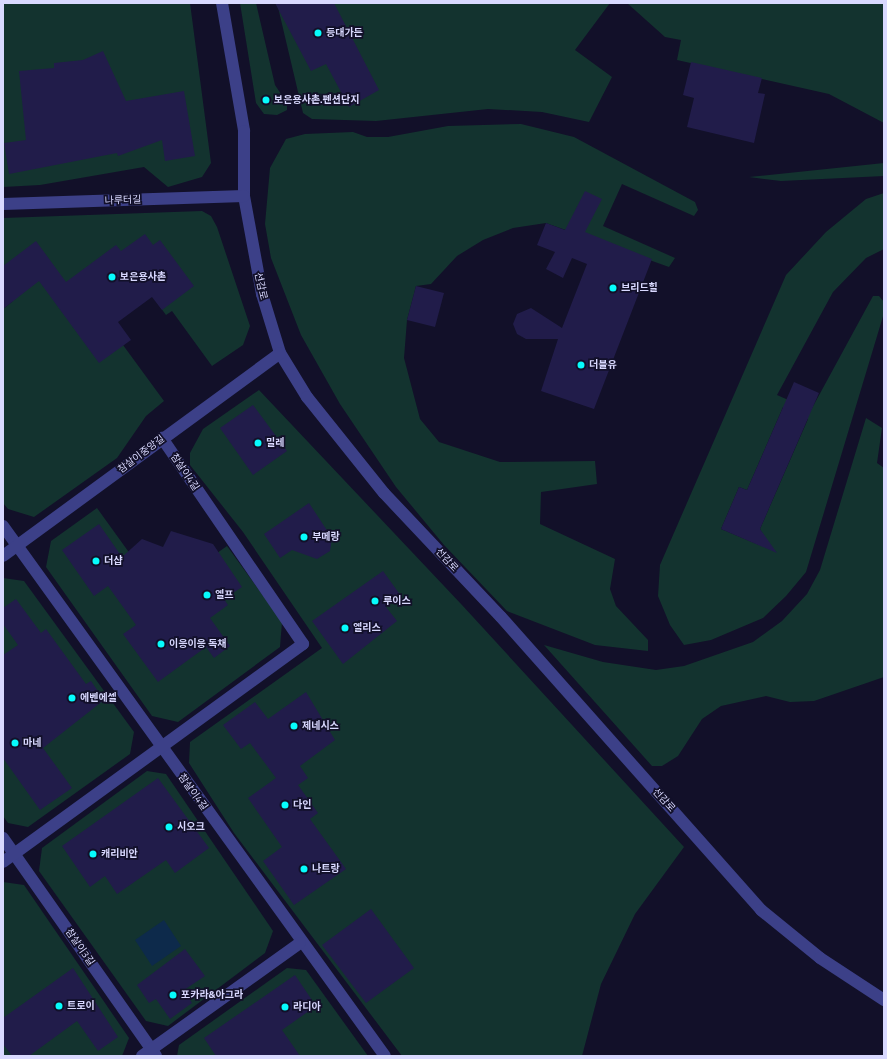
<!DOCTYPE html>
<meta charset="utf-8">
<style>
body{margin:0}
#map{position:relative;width:887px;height:1059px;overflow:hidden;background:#121029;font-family:"Titillium Web","Noto Sans KR",sans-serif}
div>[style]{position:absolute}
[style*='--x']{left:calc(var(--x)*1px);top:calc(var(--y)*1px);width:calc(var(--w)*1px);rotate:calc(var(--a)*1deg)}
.green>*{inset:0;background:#13332f}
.water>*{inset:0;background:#0d2a4b}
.building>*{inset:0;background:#211c4a}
.minor>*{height:12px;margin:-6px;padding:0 6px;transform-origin:6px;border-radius:6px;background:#3c4088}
.dots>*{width:11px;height:11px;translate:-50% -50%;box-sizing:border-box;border:2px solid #121029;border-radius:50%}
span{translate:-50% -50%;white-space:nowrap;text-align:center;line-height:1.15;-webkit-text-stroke:3.5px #121029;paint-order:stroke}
.poi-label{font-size:10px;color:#d9d9ff;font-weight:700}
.left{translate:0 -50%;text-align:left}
.street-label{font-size:10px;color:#d9d9ff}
.frame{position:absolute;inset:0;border:4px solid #d9d9ff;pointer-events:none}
</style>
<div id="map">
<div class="green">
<i style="clip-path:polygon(3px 3px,190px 3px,211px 163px,202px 177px,168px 187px,144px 167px,40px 185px,3px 187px)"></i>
<i style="clip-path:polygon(240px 3px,256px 3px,275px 85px,287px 103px,287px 110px,277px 115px,264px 114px,256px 103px)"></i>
<i style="clip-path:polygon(277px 3px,610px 3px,575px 50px,612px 77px,589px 122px,542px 112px,488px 109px,376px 121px,312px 119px,303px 113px)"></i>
<i style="clip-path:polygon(627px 3px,884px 3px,884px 123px,829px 94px,677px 60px,681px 40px,665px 37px)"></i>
<i style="clip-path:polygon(521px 124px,574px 137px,695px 202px,698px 210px,694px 216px,622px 184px,603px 226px,675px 258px,669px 267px,546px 223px,513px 228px,483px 240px,457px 256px,431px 284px,416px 286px,407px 320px,404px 358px,420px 419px,439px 442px,500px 462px,595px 461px,597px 484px,541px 492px,540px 524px,615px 559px,610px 589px,616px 606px,648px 640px,648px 651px,595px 645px,507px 611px,444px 545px,396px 487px,340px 404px,301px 335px,271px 258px,265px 224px,270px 168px,286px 139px,305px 134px,353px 132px,367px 137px,388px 137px,448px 126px)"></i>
<i style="clip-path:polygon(884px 163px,884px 176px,781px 181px,749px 177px)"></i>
<i style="clip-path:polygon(evenodd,884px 193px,884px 249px,866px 258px,833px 292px,777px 395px,811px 410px,873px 296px,879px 296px,884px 302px,884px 313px,806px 572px,786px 596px,763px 618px,711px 640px,684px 645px,670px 625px,658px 596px,660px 565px,786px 275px,826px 232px,866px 199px,884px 193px,783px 407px,808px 419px,760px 529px,763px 534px,759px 545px,721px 529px,739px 487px,747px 490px,783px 407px)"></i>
<i style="clip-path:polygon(202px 211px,211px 216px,217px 227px,250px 326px,243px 345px,212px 366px,172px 311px,166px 315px,144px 285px,108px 309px,123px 345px,164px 401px,146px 416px,117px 458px,34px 517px,8px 509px,3px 503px,3px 309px,13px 301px,3px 287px,3px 218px)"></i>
<i style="clip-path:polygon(259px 390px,462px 605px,684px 847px,635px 914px,601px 984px,582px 1056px,402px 1056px,234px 833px,189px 763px,190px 742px,322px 648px,243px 532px,190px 465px,190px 453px,203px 429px)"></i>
<i style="clip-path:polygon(866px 418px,882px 428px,877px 463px,884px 468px,884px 677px,814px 701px,790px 702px,766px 696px,721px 706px,702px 719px,678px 756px,662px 766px,652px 766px,544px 645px,603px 662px,656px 670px,684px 666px,753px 642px,782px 621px,807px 594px,820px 570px)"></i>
<i style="clip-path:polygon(97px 508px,159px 594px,227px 546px,282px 622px,280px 647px,178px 722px,152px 716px,46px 567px,51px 541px)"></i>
<i style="clip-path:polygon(3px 578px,24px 581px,134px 732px,130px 754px,28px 827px,8px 823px,3px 816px)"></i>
<i style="clip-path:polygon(147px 771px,166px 774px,273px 931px,265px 953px,168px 1026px,146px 1021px,39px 871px,42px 848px)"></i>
<i style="clip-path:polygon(3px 882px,24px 885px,129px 1038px,122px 1056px,3px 1056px)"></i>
<i style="clip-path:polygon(287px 968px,306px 970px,368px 1056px,177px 1056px,179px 1045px)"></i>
</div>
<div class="water">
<i style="clip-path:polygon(164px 920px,181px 946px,152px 966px,135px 940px)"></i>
</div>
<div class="building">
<i style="clip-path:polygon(275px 3px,334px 3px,379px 90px,349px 107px,326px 64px,311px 71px)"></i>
<i style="clip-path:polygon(103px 51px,126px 101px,184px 91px,195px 156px,165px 161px,162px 140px,118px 156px,117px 153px,9px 174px,4px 143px,26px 140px,19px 71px,54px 68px,54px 63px,83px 60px)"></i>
<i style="clip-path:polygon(691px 62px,762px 78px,758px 93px,765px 94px,754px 143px,687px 127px,694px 98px,683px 95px)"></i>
<i style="clip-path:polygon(585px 191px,602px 199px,585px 232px,652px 259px,594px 409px,541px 391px,558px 339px,526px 339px,517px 334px,513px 324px,517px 314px,531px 308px,562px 328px,587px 264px,572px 258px,563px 278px,546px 269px,555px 252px,537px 245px,546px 223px,565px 230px)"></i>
<i style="clip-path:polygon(145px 234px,153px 245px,160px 240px,194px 286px,162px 310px,152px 297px,118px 322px,131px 340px,99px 363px,39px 281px,3px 309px,3px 266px,36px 241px,66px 282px,116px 245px,121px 251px)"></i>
<i style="clip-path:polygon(416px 286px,444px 293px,435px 327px,407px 320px)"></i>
<i style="clip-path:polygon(794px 382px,819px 393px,760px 529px,777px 553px,721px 529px,739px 487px,747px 490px)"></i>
<i style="clip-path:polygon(253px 405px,287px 451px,253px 475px,220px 428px)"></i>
<i style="clip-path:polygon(309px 503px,332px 538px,330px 551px,317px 559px,292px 550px,280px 558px,264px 534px)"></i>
<i style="clip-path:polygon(99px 524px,122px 557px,142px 539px,163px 547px,171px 531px,213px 544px,242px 587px,224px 599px,228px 605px,210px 618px,230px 646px,214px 658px,206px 647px,158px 682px,123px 634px,136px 625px,108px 586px,94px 596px,62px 550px)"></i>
<i style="clip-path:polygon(383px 571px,401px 596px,386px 607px,397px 621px,343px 664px,312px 621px)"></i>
<i style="clip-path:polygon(16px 599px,41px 633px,46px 629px,86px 684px,91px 681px,104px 700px,43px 748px,72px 788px,40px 810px,3px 758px,3px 655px,18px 645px,3px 624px,3px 608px)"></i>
<i style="clip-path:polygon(306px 692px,335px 740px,300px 766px,308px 778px,298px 785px,318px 813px,310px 819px,346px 869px,294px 905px,263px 861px,282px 847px,248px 798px,276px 778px,250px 743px,241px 749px,223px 725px,255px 702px,268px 719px)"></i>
<i style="clip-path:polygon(158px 778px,209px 848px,175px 873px,166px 860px,117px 894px,105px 876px,90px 887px,62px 846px)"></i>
<i style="clip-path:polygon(371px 909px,414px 968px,366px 1003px,322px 945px)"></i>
<i style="clip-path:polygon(185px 949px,205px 976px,184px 990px,192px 1003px,170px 1019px,156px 999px,149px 1003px,137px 985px)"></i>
<i style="clip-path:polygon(73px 968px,118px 1037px,98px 1051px,77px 1021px,29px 1056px,12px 1056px,3px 1044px,3px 1018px)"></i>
<i style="clip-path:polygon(295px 975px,316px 1006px,282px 1030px,300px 1056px,216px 1056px,204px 1038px)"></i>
</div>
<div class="minor">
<i style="--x:222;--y:3;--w:130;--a:80.2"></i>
<i style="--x:244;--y:131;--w:65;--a:90"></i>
<i style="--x:244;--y:196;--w:100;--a:79.6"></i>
<i style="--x:262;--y:294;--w:62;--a:73"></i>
<i style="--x:280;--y:353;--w:52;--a:58.5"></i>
<i style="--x:307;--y:397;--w:123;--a:51.3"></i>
<i style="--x:384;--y:493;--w:170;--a:46.7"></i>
<i style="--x:501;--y:617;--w:392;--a:48.4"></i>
<i style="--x:761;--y:910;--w:76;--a:39.1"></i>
<i style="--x:820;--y:958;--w:77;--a:33.3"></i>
<i style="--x:3;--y:204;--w:241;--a:-1.9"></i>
<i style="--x:3;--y:526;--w:653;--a:54.22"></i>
<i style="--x:3;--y:556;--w:343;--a:-36.2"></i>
<i style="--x:3;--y:838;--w:266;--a:54.9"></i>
<i style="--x:3;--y:862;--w:371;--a:-36"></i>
<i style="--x:303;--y:644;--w:250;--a:-124.4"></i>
<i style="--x:142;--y:1056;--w:194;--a:-35.6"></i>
</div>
<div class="dots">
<i style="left:318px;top:33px;background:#06fcfd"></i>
<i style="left:266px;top:100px;background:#06fcfd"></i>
<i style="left:112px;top:277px;background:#06fcfd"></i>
<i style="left:613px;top:288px;background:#06fcfd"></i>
<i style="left:581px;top:365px;background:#06fcfd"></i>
<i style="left:258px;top:443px;background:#06fcfd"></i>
<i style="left:304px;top:537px;background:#06fcfd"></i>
<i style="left:96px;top:561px;background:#06fcfd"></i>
<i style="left:207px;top:595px;background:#06fcfd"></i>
<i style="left:375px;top:601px;background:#06fcfd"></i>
<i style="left:345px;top:628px;background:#06fcfd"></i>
<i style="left:161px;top:644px;background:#06fcfd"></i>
<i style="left:72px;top:698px;background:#06fcfd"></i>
<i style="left:294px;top:726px;background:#06fcfd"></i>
<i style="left:15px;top:743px;background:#06fcfd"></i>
<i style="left:285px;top:805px;background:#06fcfd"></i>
<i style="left:169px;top:827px;background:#06fcfd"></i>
<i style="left:93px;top:854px;background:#06fcfd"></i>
<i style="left:304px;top:869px;background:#06fcfd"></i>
<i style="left:173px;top:995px;background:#06fcfd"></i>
<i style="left:59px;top:1006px;background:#06fcfd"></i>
<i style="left:285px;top:1007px;background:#06fcfd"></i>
</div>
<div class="poi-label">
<span class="left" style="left:326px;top:33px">등대가든</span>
<span class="left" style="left:274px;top:100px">보은용사촌.펜션단지</span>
<span class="left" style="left:120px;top:277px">보은용사촌</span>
<span class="left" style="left:621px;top:288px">브리드힐</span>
<span class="left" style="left:589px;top:365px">더블유</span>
<span class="left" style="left:266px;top:443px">밀레</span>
<span class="left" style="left:312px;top:537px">부메랑</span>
<span class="left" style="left:104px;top:561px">더샵</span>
<span class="left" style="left:215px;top:595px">엘프</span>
<span class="left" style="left:383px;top:601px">루이스</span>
<span class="left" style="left:353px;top:628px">엘리스</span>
<span class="left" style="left:169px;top:644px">이응이응 독채</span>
<span class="left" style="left:80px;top:698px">에벤에셀</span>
<span class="left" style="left:302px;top:726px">제네시스</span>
<span class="left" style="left:23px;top:743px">마네</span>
<span class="left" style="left:293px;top:805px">다인</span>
<span class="left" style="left:177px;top:827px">시오크</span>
<span class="left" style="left:101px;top:854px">캐리비안</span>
<span class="left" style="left:312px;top:869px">나트랑</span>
<span class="left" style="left:181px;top:995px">포카라&amp;아그라</span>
<span class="left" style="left:67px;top:1006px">트로이</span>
<span class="left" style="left:293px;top:1007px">라디아</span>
</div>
<div class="street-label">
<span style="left:123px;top:200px;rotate:-2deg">나루터길</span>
<span style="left:261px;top:286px;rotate:77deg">선감로</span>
<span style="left:141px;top:454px;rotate:-37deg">참살이중앙길</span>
<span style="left:185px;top:472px;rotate:56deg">참살이4길</span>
<span style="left:447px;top:560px;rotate:47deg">선감로</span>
<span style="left:193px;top:792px;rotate:54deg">참살이4길</span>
<span style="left:664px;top:800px;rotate:48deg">선감로</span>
<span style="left:80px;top:947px;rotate:55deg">참살이3길</span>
</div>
<div class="frame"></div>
</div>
